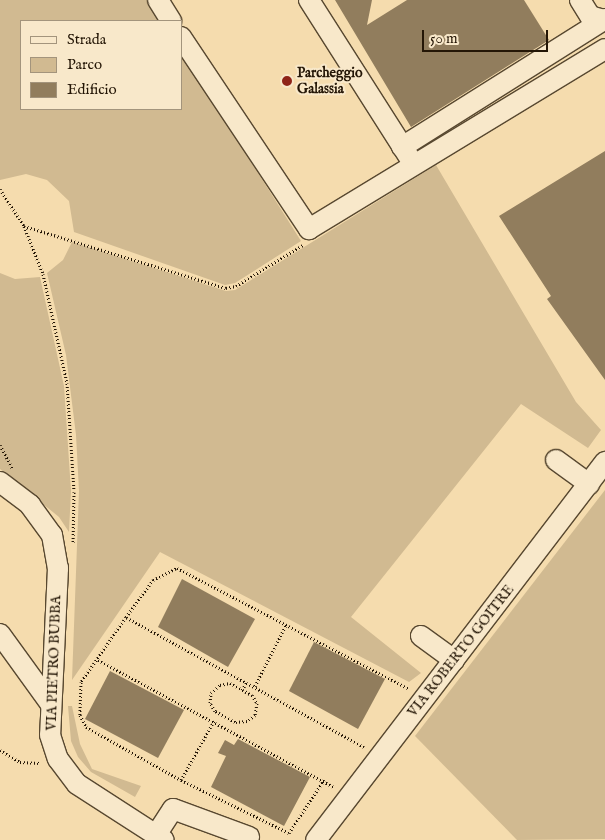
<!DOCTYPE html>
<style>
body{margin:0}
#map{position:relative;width:605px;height:840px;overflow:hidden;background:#f5dcae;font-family:"IM FELL English",serif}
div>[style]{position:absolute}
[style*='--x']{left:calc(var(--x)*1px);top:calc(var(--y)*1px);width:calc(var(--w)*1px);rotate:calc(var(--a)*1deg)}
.green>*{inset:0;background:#d1ba91}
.building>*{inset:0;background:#917d5d}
.path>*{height:3px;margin-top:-1.5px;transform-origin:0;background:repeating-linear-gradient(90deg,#241606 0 1px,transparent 0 3.5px)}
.roads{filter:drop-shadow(1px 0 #584830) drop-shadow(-1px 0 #584830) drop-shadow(0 1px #584830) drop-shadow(0 -1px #584830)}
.minor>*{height:20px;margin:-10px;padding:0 10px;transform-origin:10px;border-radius:10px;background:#f8e8ca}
.dots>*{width:14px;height:14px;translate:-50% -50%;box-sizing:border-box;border:2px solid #f8e8ca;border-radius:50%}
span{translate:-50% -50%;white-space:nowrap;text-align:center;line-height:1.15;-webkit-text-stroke:4px #f8e8ca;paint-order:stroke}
.poi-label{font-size:14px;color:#241606;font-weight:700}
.left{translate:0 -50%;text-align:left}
.street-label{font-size:14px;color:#241606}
.legend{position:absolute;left:20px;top:20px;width:162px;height:90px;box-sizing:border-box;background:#f8e8ca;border:1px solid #a3947c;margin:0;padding:6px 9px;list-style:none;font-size:15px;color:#241606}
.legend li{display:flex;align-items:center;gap:10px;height:25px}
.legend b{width:25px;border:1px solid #a3947c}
.scale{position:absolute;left:422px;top:30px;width:126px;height:22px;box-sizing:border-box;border:2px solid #241606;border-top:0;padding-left:6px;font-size:15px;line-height:18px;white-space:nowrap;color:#241606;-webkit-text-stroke:4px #f8e8ca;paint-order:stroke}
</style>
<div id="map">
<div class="green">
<i style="clip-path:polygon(0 0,149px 0,162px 21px,21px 21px,21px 109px,181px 109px,181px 51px,301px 241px,235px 283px,225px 285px,74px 232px,69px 201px,47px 180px,26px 174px,0 180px)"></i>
<i style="clip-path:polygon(436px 165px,576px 402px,601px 430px,588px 448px,521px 404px,351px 617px,421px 673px,409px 682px,160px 552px,72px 680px,79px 491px,76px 435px,66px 355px,47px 273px,63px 260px,72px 242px,226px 291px,235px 290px)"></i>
<i style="clip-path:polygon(0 273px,15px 279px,40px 277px,64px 386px,71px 491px,69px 532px,59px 517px,0 469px)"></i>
<i style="clip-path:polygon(605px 490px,605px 839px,517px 840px,415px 736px)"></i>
<i style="clip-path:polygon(68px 706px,72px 706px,80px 744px,92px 769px,141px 786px,135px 797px,91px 772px,78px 757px,71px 741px)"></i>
</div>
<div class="building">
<i style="clip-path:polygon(335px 0,372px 0,367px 25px,407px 0,524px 0,549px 40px,411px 127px)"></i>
<i style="clip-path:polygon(605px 151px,605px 380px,547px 299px,551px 296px,499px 216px)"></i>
<i style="clip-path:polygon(182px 579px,255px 619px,228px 667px,158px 627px)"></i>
<i style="clip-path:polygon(314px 642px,385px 679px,358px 729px,289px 691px)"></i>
<i style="clip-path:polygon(110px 671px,184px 710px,158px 758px,85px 719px)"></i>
<i style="clip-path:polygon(238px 739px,310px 777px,284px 826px,211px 787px,226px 756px,218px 753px,225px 740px,234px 745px)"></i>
</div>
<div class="path">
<i style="--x:0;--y:189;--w:44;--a:57"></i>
<i style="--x:24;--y:226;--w:52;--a:68.4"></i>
<i style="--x:43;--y:274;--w:112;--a:77.6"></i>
<i style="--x:67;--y:383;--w:109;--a:86.3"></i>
<i style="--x:74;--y:492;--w:52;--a:91.1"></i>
<i style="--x:24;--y:226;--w:211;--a:17.1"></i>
<i style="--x:226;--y:288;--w:10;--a:-11"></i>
<i style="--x:236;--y:286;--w:79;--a:-31.5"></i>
<i style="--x:0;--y:445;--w:26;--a:62"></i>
<i style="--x:126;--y:617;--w:79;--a:124.7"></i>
<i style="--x:81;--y:682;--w:33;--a:92"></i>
<i style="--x:80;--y:715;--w:13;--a:63"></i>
<i style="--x:86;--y:727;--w:109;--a:29.2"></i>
<i style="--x:181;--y:780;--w:120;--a:26.1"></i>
<i style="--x:289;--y:833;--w:64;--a:-56.6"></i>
<i style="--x:98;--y:660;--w:268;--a:28.3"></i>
<i style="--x:230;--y:683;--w:25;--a:29"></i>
<i style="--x:252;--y:695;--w:9;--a:58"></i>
<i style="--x:257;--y:703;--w:12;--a:99"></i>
<i style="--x:255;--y:715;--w:10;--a:143"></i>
<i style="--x:247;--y:721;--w:12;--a:175"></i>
<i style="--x:235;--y:722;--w:23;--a:-151"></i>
<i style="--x:215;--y:711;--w:9;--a:-122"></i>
<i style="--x:210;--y:703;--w:10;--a:-84"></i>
<i style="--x:211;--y:693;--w:12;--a:-42"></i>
<i style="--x:220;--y:685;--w:10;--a:-11"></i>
<i style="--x:255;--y:686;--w:68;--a:-63.1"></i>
<i style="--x:242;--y:690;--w:9;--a:-58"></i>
<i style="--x:364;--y:747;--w:271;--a:-151.4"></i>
<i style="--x:126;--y:617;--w:46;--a:-53.9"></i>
<i style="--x:153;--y:580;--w:27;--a:-27"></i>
<i style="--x:177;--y:568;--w:262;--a:27.5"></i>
<i style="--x:0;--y:750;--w:23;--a:31"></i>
<i style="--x:20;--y:762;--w:20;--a:3"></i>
<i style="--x:181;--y:780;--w:68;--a:-60.8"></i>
</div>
<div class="roads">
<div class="minor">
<i style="--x:158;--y:0;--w:25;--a:58"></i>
<i style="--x:309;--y:0;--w:186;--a:57.5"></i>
<i style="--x:580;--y:0;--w:19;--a:58"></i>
<i style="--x:590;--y:16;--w:15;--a:16"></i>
<i style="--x:181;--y:37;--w:231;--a:56.3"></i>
<i style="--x:309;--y:229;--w:346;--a:-31.3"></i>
<i style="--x:402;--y:147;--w:240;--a:-32.2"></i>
<i style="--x:556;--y:460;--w:41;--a:36"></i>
<i style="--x:0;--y:482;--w:38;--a:37"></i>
<i style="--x:30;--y:505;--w:37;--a:54"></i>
<i style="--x:52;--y:535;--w:34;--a:80"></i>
<i style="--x:58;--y:568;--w:167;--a:92.7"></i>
<i style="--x:50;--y:735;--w:25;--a:72"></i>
<i style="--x:58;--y:759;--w:31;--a:53"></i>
<i style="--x:77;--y:784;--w:103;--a:32.8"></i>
<i style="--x:0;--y:634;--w:85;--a:54.1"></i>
<i style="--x:421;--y:636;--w:41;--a:36"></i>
<i style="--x:156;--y:835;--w:31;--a:-57"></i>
<i style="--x:173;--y:809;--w:81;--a:20.2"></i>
<i style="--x:316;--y:840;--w:476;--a:-52.6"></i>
</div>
</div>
<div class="dots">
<i style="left:287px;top:81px;background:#8f2418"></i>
</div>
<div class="poi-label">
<span class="left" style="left:297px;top:81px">Parcheggio<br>Galassia</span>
</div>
<div class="street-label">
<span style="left:461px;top:651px;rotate:-52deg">VIA ROBERTO GOITRE</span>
<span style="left:54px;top:663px;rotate:-88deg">VIA PIETRO BUBBA</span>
</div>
<ul class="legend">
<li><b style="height:6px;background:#f8e8ca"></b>Strada</li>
<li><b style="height:14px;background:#d1ba91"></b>Parco</li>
<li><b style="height:14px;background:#917d5d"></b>Edificio</li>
</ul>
<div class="scale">50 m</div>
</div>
